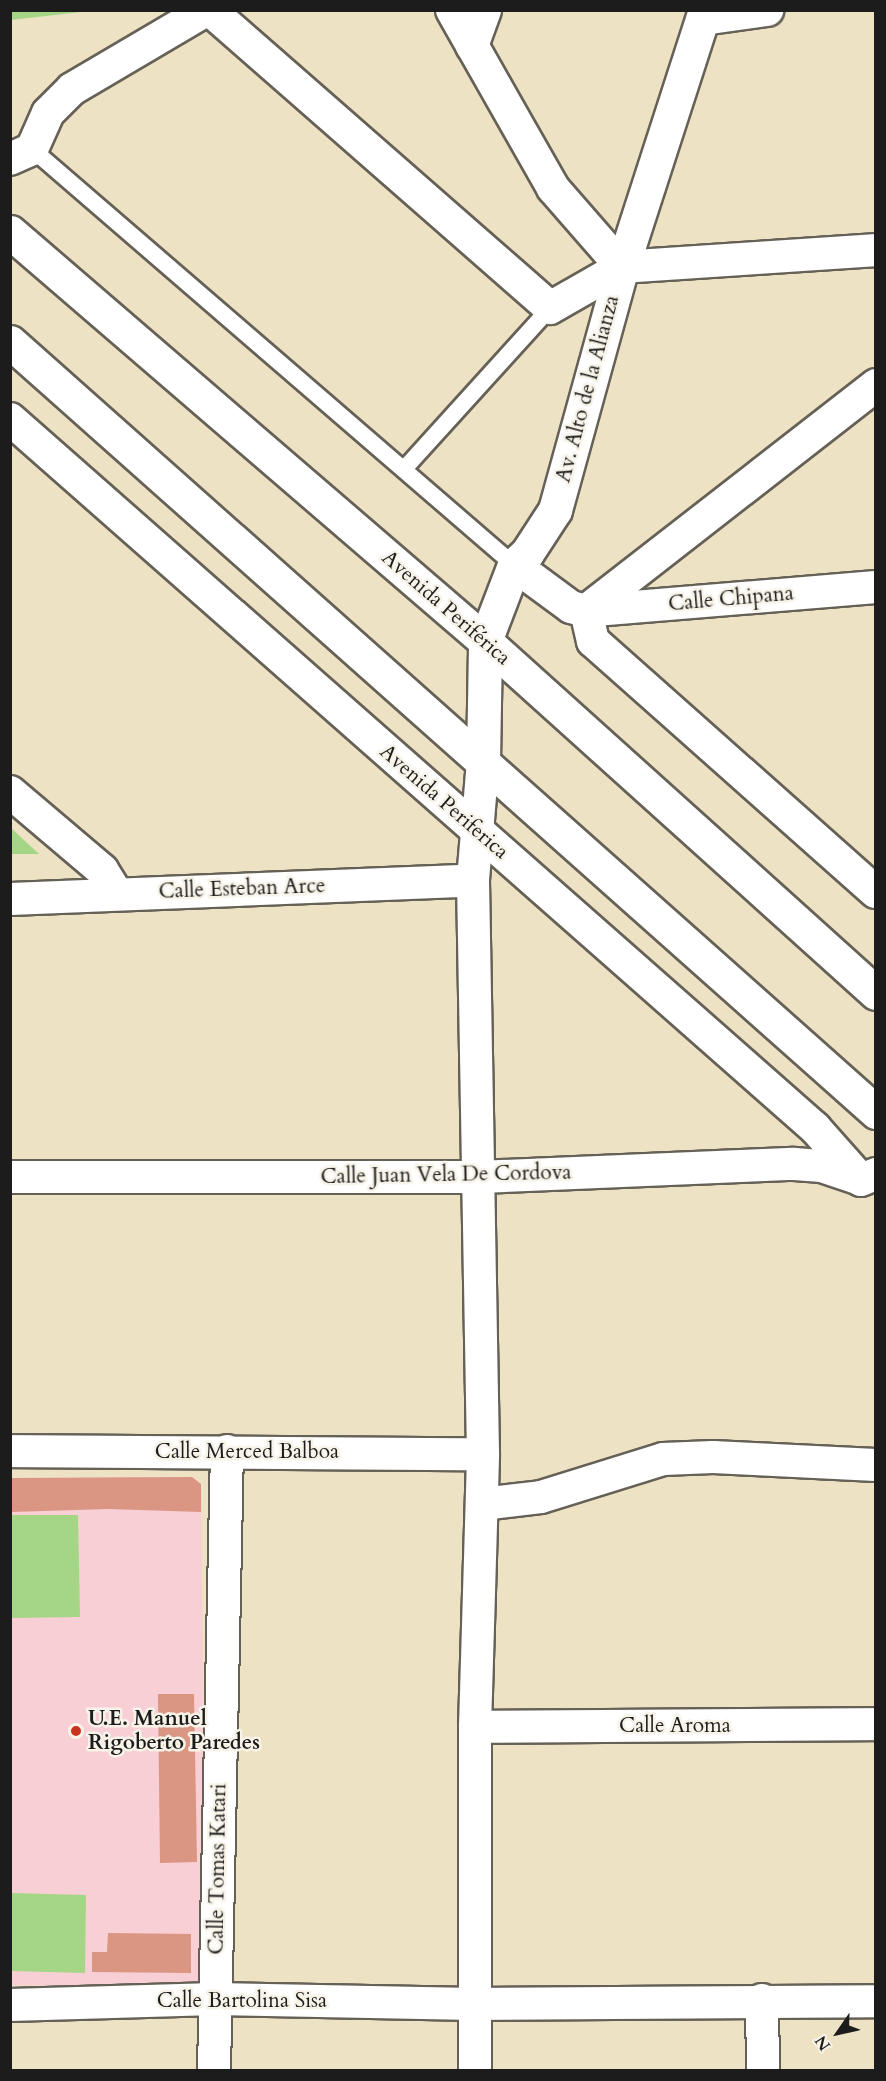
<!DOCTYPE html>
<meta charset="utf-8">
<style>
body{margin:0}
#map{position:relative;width:886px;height:2081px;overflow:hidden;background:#eee2c4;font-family:Cardo,serif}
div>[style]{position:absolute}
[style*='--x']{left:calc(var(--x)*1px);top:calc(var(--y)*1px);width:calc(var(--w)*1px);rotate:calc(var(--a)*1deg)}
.built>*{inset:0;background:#f7cfd5}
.green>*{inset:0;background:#a4d685}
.building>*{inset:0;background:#db9583}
.roads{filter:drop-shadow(2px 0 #666157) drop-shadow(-2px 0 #666157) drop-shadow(0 2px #666157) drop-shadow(0 -2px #666157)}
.service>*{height:16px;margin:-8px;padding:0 8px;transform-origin:8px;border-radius:8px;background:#fff}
.minor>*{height:32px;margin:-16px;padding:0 16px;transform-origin:16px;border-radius:16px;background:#fff}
.tertiary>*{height:33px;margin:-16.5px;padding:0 16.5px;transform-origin:16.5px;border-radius:16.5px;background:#fff}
.dots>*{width:16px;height:16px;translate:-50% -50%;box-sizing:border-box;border:3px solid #f7f3e8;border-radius:50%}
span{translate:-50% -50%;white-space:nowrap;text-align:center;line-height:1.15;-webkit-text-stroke:5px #f7f3e8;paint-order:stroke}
.street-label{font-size:21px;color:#1c1c1c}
.poi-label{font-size:21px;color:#1c1c1c;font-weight:700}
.left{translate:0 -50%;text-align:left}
.frame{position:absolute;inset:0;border:12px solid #1c1c1c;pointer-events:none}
.north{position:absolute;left:808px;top:2003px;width:60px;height:60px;-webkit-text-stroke:4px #f7f3e8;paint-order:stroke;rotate:236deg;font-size:16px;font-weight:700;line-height:24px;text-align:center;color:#1c1c1c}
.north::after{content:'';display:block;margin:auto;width:21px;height:27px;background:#1c1c1c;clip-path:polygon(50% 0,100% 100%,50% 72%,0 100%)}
</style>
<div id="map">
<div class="built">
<i style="clip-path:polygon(192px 1477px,201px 1484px,206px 1978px,195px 1986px,11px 1985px,10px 1478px)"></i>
</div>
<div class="green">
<i style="clip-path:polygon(11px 10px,90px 10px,90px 11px,11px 20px)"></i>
<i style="clip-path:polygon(10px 828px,11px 828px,39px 854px,11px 854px)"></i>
<i style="clip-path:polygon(78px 1515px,80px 1617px,12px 1618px,11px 1515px)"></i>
<i style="clip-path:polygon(11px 1893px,86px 1895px,85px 1973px,11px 1971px)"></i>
</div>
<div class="building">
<i style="clip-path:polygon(192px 1477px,201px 1484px,201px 1512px,108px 1509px,11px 1512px,10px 1478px)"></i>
<i style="clip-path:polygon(158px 1694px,194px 1694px,197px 1862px,160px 1863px)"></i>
<i style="clip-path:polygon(108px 1933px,191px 1934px,191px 1973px,92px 1972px,92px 1952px,107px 1952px)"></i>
</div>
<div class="roads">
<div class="service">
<i style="--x:32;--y:149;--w:637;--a:40.8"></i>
<i style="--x:405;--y:468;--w:216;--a:-47.8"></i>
</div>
<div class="minor">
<i style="--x:210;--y:10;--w:452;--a:41.2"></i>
<i style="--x:550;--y:308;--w:83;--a:-29.7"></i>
<i style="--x:622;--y:267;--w:255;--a:-3.8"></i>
<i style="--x:452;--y:10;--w:205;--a:60.4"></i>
<i style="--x:553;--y:188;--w:105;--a:48.9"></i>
<i style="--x:703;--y:19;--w:65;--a:-8"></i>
<i style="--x:472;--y:46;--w:38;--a:-70"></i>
<i style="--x:10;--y:159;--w:24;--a:-24"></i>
<i style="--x:32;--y:149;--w:39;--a:-66"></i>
<i style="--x:48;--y:113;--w:34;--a:-45"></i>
<i style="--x:72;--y:89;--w:156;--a:-30.5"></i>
<i style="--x:10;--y:419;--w:1073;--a:41.37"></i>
<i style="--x:815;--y:1128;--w:69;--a:48.5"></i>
<i style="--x:861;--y:1180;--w:16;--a:-22"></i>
<i style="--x:514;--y:565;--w:71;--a:36.4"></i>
<i style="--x:571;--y:607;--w:16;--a:15"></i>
<i style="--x:586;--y:611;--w:368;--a:-37.9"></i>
<i style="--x:876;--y:587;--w:291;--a:175.3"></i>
<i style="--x:586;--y:611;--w:31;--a:77"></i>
<i style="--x:593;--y:641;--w:378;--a:41.6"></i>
<i style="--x:10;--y:792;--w:121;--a:40.3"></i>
<i style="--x:102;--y:870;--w:28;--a:58"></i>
<i style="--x:10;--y:899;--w:463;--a:-2.3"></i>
<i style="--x:10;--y:1177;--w:469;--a:0"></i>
<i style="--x:479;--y:1177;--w:315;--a:-2.4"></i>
<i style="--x:794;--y:1164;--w:28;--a:4"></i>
<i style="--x:822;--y:1166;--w:40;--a:18.9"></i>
<i style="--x:10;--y:1451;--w:473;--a:0.4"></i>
<i style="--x:482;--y:1504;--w:59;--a:-6.8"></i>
<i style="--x:541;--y:1497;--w:128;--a:-17.3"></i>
<i style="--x:663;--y:1459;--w:50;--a:-2.3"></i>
<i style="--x:713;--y:1457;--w:163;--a:2.8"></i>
<i style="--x:475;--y:1727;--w:401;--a:-0.4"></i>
<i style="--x:762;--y:2000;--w:70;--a:89.2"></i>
<i style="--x:10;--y:2005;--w:205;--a:-1.7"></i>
<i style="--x:215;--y:1999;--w:259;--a:1.1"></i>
<i style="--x:474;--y:2004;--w:402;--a:-0.4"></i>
<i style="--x:214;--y:2070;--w:619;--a:-88.8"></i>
<i style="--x:475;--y:2070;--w:343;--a:-90"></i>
<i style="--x:475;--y:1727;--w:273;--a:-88.3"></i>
<i style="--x:483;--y:1454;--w:574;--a:-91"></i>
<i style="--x:473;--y:880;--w:119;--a:-85.2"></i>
</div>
<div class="tertiary">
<i style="--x:10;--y:232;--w:627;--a:40.73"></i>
<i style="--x:485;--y:641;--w:526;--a:42"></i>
<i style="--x:10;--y:342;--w:1159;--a:41.64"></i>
<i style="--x:483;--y:761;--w:120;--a:-89"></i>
<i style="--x:485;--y:641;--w:81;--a:-69.1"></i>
<i style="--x:514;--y:565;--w:18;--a:-43"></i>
<i style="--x:527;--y:553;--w:51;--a:-56.9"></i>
<i style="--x:555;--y:510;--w:252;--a:-74.6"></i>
<i style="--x:622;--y:267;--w:270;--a:-72.1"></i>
</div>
</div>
<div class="dots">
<i style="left:76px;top:1731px;background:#c8321e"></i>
</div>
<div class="street-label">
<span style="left:588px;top:389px;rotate:-75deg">Av. Alto de la Alianza</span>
<span style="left:731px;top:599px;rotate:-5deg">Calle Chipana</span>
<span style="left:446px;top:608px;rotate:41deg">Avenida Periférica</span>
<span style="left:444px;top:802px;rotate:41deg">Avenida Periferica</span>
<span style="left:242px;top:889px;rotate:-2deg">Calle Esteban Arce</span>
<span style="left:446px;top:1175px;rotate:-1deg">Calle Juan Vela De Cordova</span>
<span style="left:247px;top:1452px">Calle Merced Balboa</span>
<span style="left:675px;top:1726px">Calle Aroma</span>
<span style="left:218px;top:1869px;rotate:-89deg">Calle Tomas Katari</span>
<span style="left:242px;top:2001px">Calle Bartolina Sisa</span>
</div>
<div class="poi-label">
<span class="left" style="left:88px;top:1731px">U.E. Manuel<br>Rigoberto Paredes</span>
</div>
<div class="frame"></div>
<div class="north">N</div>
</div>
